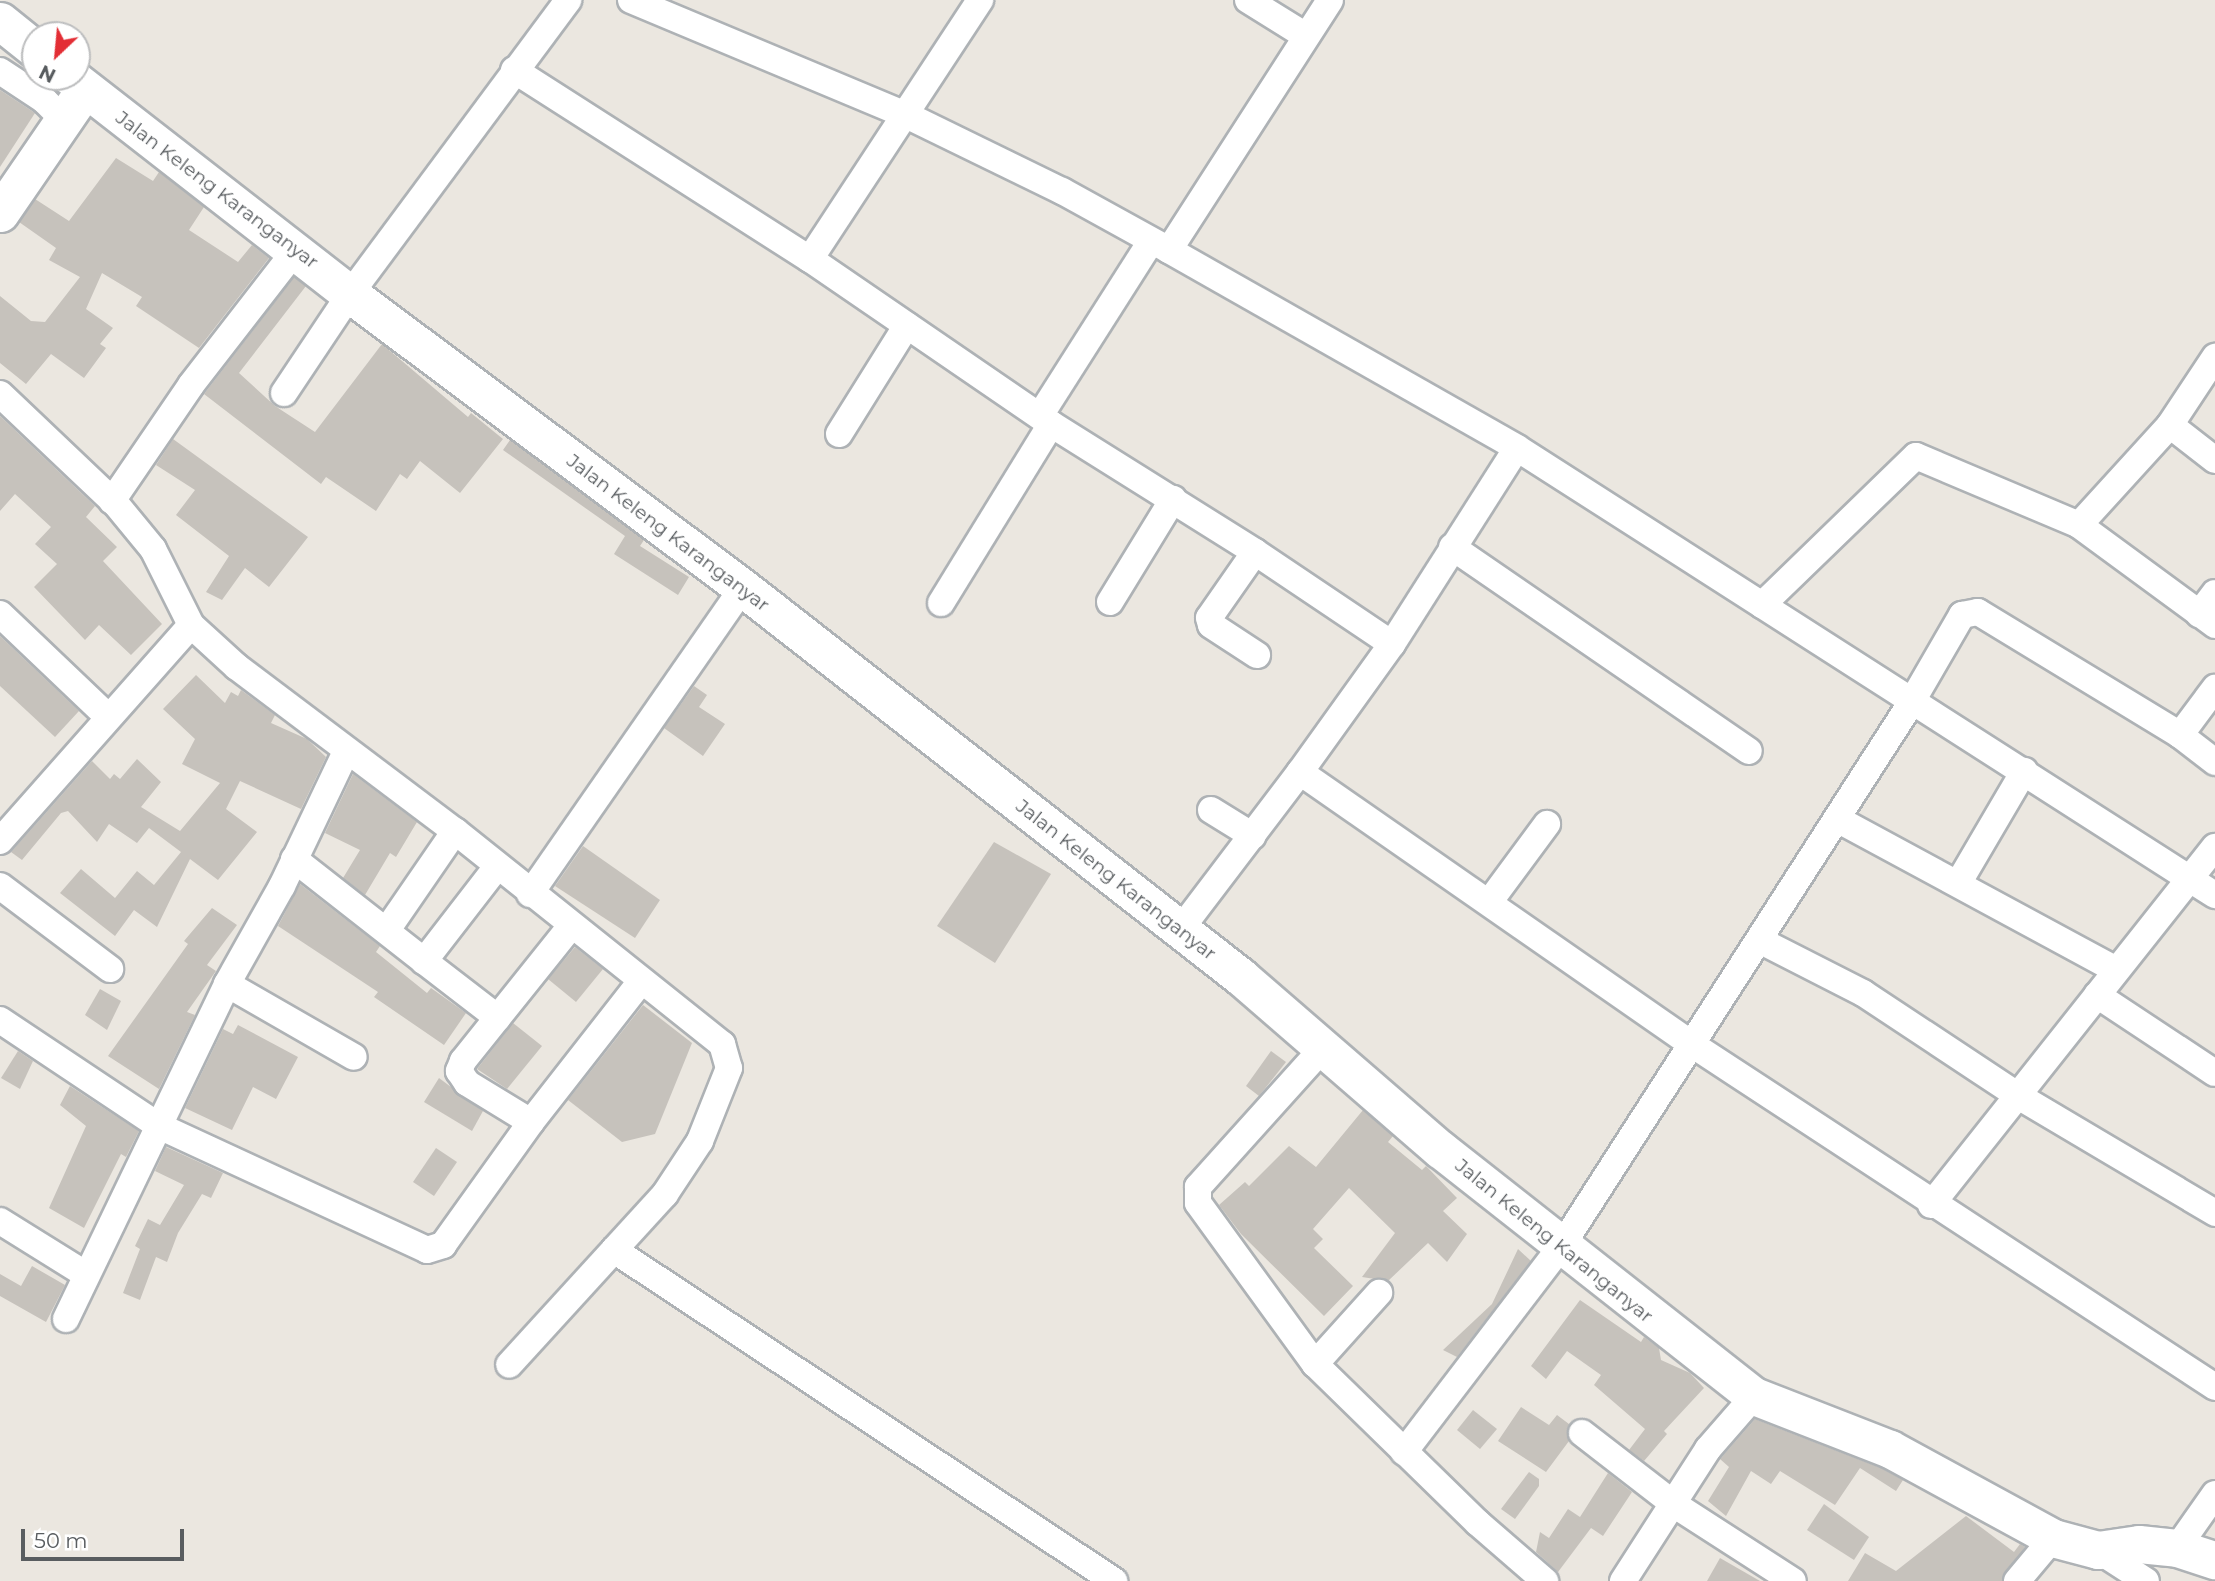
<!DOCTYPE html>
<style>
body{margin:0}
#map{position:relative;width:2215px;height:1581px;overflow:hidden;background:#ebe7e0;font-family:Montserrat,sans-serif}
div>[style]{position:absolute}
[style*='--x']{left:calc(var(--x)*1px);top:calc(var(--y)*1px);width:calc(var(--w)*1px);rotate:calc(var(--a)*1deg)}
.building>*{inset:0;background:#c6c2bc}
.roads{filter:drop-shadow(2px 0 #aeb2b5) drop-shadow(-2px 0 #aeb2b5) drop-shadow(0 2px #aeb2b5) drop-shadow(0 -2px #aeb2b5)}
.street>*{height:26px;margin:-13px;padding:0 13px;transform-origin:13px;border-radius:13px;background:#fff}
.secondary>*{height:37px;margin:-18.5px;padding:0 18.5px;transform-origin:18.5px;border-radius:18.5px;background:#fff}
span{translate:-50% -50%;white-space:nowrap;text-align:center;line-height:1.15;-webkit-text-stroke:7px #fff;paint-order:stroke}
.street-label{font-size:19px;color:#595d60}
.north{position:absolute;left:21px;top:21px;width:70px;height:70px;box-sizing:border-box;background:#fff;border:2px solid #bdbebf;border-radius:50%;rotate:206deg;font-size:19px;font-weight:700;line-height:28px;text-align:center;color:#595d60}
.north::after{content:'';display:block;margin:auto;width:24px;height:32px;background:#e32e35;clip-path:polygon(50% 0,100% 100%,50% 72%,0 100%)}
.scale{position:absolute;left:21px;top:1529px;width:163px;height:32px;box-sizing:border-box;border:4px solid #595d60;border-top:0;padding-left:9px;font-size:21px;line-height:24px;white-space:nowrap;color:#595d60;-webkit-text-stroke:5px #fff;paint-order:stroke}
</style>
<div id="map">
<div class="building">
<i style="clip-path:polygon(0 90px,35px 113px,0 167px)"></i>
<i style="clip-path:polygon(116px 158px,153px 181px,159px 172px,204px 207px,189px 230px,238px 262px,252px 245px,269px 258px,199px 348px,136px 306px,142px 297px,102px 273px,86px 309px,113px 328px,100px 344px,106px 348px,84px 378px,51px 354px,26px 384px,0 363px,0 296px,31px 321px,45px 322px,80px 277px,49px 260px,56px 248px,19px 222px,35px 199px,69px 221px)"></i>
<i style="clip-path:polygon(294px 277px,306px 286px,239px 373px,275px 406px,315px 432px,382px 344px,468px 417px,471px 413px,503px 439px,460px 493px,420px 461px,407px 479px,400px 474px,376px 511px,326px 477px,321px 484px,204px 394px)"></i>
<i style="clip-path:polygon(0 416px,95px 506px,86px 517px,117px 547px,103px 561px,162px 624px,131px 655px,99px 625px,85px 640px,34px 587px,57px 564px,35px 544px,51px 527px,15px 494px,0 511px)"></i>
<i style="clip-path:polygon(173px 439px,308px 537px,269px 587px,245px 568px,222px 600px,206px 592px,229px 556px,176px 515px,195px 490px,156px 465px)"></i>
<i style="clip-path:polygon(510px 440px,644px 540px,640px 546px,689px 577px,678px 595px,614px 554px,625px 536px,503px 450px)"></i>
<i style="clip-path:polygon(0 636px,79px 711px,55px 737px,0 686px)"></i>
<i style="clip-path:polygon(196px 675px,225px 703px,231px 692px,238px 696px,241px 690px,275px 715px,271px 723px,307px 739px,326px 757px,301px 809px,240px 781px,226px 809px,257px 832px,218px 880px,190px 859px,157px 927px,134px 910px,115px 936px,60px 893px,81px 869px,115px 898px,137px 871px,154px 885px,181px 852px,149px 828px,137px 843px,109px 824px,97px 842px,68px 811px,61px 813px,22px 860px,11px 852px,92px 761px,110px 779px,114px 774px,120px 779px,137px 759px,161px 782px,141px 807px,180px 831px,220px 783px,182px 764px,195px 739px,163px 709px)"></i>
<i style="clip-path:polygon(694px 686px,707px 695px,699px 707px,725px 724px,703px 756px,664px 728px)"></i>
<i style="clip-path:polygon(353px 774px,417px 822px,396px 857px,390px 853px,365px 895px,343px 878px,360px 850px,325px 833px)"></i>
<i style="clip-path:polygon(994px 842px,1051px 874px,995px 963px,937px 926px)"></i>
<i style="clip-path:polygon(583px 846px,660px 900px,635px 938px,555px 886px)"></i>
<i style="clip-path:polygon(300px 884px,380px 946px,376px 952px,427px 993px,431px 988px,466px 1013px,444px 1045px,374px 997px,378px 992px,278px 926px)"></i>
<i style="clip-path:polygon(212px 908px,237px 925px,207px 965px,216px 971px,187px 1012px,195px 1015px,159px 1089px,108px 1056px,188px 944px,184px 941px)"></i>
<i style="clip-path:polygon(575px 947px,603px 969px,576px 1002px,548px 979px)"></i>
<i style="clip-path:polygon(100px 989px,121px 1001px,107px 1030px,85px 1015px)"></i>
<i style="clip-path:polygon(643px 1005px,692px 1043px,655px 1134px,622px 1142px,568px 1100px)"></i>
<i style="clip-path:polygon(513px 1023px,542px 1046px,507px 1089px,477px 1069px)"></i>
<i style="clip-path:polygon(238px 1025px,298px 1057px,276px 1099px,253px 1087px,232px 1130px,185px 1108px,223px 1029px,233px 1034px)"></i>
<i style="clip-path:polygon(18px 1051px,33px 1061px,20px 1089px,1px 1078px)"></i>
<i style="clip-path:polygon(1271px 1051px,1286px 1062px,1259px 1096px,1246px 1086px)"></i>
<i style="clip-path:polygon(439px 1078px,483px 1111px,472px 1131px,424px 1102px)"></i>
<i style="clip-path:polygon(70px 1086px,139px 1131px,126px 1157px,121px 1154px,84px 1228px,49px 1208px,86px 1126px,60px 1105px)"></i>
<i style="clip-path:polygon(1363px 1110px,1393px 1136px,1388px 1142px,1422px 1170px,1426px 1166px,1457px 1198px,1443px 1211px,1467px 1234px,1447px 1262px,1428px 1243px,1388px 1281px,1362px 1277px,1395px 1233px,1349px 1188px,1313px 1229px,1323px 1239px,1314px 1248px,1353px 1286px,1324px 1316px,1241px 1234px,1219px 1205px,1245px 1182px,1249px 1186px,1289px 1146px,1316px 1167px)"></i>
<i style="clip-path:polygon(166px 1147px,223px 1173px,211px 1198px,202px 1194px,178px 1233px,167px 1262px,156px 1257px,140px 1300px,123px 1293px,140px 1249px,135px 1246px,148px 1219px,160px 1225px,184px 1185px,155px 1171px)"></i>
<i style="clip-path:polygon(436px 1148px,457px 1162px,434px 1196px,413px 1182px)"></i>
<i style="clip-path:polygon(1518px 1249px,1531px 1261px,1457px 1357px,1443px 1350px,1492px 1304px)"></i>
<i style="clip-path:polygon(32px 1266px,65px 1285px,46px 1322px,0 1296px,0 1274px,21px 1286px)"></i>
<i style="clip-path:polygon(1580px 1300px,1641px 1342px,1644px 1337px,1659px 1348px,1661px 1360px,1690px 1373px,1704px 1388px,1664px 1431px,1667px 1434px,1644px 1461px,1629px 1450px,1645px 1429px,1594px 1385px,1601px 1375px,1567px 1351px,1546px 1379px,1531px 1366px)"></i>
<i style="clip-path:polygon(1521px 1407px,1549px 1425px,1557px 1415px,1569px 1424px,1569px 1441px,1546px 1472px,1498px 1441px)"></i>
<i style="clip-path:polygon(1473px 1410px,1497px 1429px,1480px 1449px,1457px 1430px)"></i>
<i style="clip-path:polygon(1755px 1419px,1881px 1468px,1903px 1480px,1896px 1491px,1860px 1468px,1835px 1505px,1780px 1471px,1771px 1484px,1751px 1471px,1726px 1516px,1708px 1501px,1729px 1467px,1720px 1459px)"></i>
<i style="clip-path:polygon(1529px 1472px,1539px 1479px,1539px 1486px,1515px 1519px,1501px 1509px)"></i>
<i style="clip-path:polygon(1608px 1473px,1632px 1492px,1603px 1536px,1591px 1528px,1558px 1572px,1536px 1552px,1540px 1532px,1549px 1538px,1568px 1509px,1580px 1517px)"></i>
<i style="clip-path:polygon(1824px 1504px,1869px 1537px,1854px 1560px,1807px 1530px)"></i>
<i style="clip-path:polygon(1966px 1516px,2014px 1552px,2020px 1544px,2025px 1547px,2002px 1581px,1848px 1581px,1865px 1553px,1896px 1571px)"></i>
<i style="clip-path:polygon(1720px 1558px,1760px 1581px,1707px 1581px)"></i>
</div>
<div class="roads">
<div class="street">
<i style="--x:631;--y:0;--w:296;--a:22.7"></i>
<i style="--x:904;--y:114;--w:176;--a:26"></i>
<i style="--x:1062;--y:191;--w:122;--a:28.9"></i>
<i style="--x:1169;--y:250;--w:400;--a:29.6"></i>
<i style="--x:1517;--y:448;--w:829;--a:32.64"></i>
<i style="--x:1248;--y:0;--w:68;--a:31.8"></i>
<i style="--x:514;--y:70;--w:351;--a:32.6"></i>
<i style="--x:810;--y:259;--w:292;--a:34.4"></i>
<i style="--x:1051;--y:424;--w:241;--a:32.1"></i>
<i style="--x:1255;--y:552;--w:165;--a:33.9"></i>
<i style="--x:0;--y:71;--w:53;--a:33.4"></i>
<i style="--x:44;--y:100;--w:28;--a:45"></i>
<i style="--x:1169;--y:250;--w:297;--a:-57.2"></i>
<i style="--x:810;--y:259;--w:310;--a:-56.7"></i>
<i style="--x:284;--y:393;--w:119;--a:-56.3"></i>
<i style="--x:350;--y:294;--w:366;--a:-53.4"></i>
<i style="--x:0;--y:394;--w:160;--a:43.5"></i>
<i style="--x:116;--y:504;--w:58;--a:50.6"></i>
<i style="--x:153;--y:549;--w:85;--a:63.4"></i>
<i style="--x:191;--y:625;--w:62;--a:42.4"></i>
<i style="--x:237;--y:667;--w:273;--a:37"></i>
<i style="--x:455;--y:831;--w:342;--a:38.6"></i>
<i style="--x:722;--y:1044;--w:25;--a:74"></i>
<i style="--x:729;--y:1068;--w:79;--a:111.7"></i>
<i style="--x:700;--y:1141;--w:64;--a:123.4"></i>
<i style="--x:665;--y:1194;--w:231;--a:132.4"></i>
<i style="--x:1041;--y:414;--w:203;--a:-57.5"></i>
<i style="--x:2170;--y:425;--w:82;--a:-56.5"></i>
<i style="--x:839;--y:434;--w:128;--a:-58"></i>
<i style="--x:112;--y:501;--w:140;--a:-55.7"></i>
<i style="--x:191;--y:385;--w:168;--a:-52.2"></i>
<i style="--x:2079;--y:525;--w:169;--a:36.3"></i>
<i style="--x:1452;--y:547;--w:360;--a:34.5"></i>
<i style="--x:1255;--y:552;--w:80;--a:124.9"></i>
<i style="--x:1209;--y:618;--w:7;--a:74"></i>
<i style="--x:1211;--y:625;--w:55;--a:33.1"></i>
<i style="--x:1110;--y:602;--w:121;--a:-58.5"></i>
<i style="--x:941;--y:603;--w:210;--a:-58.4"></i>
<i style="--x:1762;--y:605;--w:214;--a:-44.1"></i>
<i style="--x:1916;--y:456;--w:177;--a:22.9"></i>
<i style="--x:2079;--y:525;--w:135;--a:-47.7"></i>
<i style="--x:2170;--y:425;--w:57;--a:37.9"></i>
<i style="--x:0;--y:614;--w:149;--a:43.6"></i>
<i style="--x:2199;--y:614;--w:26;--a:-53"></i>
<i style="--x:2180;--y:735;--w:59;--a:-53.3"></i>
<i style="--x:1300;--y:772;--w:158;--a:-54.3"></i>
<i style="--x:1392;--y:644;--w:232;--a:-57.5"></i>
<i style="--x:1211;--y:810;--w:49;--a:31.8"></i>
<i style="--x:1837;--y:819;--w:317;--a:28.4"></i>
<i style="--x:0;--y:841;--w:288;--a:-48.5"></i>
<i style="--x:294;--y:859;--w:165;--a:38.1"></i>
<i style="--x:496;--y:868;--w:118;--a:127.7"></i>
<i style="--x:424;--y:961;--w:93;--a:37.6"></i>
<i style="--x:1959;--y:882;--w:129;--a:-59.6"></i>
<i style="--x:0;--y:886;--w:138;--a:37"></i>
<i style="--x:530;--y:894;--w:373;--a:-55.2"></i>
<i style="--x:1490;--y:901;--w:96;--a:-53.5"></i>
<i style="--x:571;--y:926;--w:173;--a:128.7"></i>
<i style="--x:463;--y:1061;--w:11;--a:112"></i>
<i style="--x:459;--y:1071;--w:14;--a:56"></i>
<i style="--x:467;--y:1083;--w:75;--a:31.4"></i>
<i style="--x:531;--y:1122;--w:179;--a:-52"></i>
<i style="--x:387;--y:930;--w:120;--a:-55.5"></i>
<i style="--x:1180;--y:930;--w:198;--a:-52.8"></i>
<i style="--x:1300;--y:772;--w:479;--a:34.8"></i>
<i style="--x:1693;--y:1045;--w:624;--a:33.23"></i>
<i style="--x:1759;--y:940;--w:117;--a:27"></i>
<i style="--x:1863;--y:993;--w:188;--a:33.5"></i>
<i style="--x:2020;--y:1097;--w:227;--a:30.7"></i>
<i style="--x:227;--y:984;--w:146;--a:29.9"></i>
<i style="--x:2097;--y:995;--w:141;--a:33.5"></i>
<i style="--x:0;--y:1020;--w:191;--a:33.7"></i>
<i style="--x:159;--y:1126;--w:295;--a:24.8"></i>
<i style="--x:427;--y:1250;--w:17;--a:-17"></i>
<i style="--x:443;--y:1245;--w:151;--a:-54.4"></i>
<i style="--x:1323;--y:1048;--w:187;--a:132"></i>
<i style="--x:1198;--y:1187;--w:16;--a:90"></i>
<i style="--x:1198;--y:1203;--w:199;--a:54"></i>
<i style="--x:1315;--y:1364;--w:228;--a:44.3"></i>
<i style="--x:1478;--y:1523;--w:89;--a:40.9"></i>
<i style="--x:1931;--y:1205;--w:457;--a:-51.6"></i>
<i style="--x:0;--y:1221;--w:100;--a:31.9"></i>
<i style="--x:614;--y:1250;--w:600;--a:33.5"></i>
<i style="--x:66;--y:1319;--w:372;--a:-64.3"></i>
<i style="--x:227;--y:984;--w:112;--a:-60.7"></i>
<i style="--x:282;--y:886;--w:148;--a:-64.5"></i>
<i style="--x:1315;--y:1364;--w:96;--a:-48"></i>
<i style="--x:1582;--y:1433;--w:118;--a:37.7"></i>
<i style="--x:1675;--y:1505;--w:140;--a:32.8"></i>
<i style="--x:1404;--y:1452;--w:258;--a:-52.6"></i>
<i style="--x:1561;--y:1247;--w:647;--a:-57.24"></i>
<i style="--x:1911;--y:703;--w:102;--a:-59.9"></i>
<i style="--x:1962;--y:615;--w:16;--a:-11"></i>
<i style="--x:1978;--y:612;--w:237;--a:31.3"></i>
<i style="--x:2180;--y:735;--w:44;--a:37.6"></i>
<i style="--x:2177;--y:1548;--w:66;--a:-54.9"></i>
<i style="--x:2098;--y:1550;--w:57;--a:32.9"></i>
<i style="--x:1623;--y:1581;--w:157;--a:-57.2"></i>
<i style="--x:1708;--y:1449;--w:70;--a:-49"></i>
<i style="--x:2017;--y:1581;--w:56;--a:-50.1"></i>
</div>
<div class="secondary">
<i style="--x:0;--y:21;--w:45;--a:38.7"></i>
<i style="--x:71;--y:77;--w:353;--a:37.9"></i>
<i style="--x:350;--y:294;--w:491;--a:36.8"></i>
<i style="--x:743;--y:588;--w:632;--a:37.99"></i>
<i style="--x:1241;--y:977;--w:264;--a:40.9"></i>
<i style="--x:1441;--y:1150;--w:398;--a:38.2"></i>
<i style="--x:1754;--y:1396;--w:146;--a:21.3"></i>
<i style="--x:1890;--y:1449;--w:186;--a:28.6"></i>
<i style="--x:2053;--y:1538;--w:47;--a:14.9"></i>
<i style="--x:2098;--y:1550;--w:41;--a:-8.3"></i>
<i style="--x:2139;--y:1544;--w:38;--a:6"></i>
<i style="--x:2177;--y:1548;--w:40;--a:18"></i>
<i style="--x:0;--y:213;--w:150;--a:-55.6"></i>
</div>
</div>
<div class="street-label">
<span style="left:217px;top:190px;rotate:37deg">Jalan Keleng Karanganyar</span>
<span style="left:668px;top:533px;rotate:37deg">Jalan Keleng Karanganyar</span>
<span style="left:1116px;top:880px;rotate:38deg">Jalan Keleng Karanganyar</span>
<span style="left:1554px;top:1241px;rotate:39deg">Jalan Keleng Karanganyar</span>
</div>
<div class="north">N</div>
<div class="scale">50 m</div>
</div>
